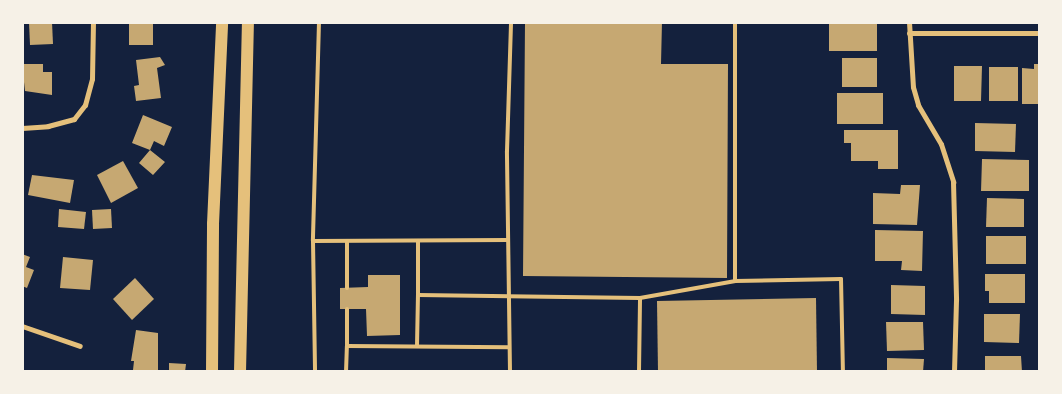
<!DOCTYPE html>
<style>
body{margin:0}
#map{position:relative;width:1062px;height:394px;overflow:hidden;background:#14213d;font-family:"DM Sans",sans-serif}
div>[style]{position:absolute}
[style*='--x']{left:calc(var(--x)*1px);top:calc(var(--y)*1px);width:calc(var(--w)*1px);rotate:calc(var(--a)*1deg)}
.building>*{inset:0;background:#c6a872}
.service>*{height:4px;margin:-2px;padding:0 2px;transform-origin:2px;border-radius:2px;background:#e5c07b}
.minor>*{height:5px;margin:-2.5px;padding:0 2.5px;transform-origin:2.5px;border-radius:2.5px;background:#e5c07b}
.primary>*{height:12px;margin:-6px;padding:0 6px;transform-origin:6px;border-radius:6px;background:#e5c07b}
span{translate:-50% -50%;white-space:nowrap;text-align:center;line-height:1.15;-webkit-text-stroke:4px #f6f1e7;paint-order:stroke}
.frame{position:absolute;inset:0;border:24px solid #f6f1e7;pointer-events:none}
</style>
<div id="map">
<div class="building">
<i style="clip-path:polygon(29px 22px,52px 22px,53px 44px,30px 45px)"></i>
<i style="clip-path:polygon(129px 22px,153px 22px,153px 45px,129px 45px)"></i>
<i style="clip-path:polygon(525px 22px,662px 22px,661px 64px,728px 64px,727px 278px,523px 276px)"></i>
<i style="clip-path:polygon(829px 22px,877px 22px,877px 51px,829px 51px)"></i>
<i style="clip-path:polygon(160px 57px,165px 65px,157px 68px,161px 98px,136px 101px,134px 86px,139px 85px,136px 60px)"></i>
<i style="clip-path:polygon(842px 58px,877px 58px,877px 87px,842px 87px)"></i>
<i style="clip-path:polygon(22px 64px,43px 64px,43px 72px,52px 72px,52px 95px,25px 91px)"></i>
<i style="clip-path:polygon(1034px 64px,1040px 64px,1040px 104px,1022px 104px,1022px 68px,1034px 69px)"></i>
<i style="clip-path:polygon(954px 66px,982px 66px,981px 101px,954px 101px)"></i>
<i style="clip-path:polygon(989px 67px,1018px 67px,1018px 101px,989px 101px)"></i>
<i style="clip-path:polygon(837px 93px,883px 93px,883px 124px,837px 124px)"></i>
<i style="clip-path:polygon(143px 115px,172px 127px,164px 146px,154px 141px,150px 150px,165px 162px,153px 175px,139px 163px,150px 150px,132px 143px)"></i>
<i style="clip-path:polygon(975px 123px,1016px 124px,1015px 152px,975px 151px)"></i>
<i style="clip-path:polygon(844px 130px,898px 130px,898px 169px,878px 169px,878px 161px,851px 161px,851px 143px,844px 143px)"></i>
<i style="clip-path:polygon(982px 159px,1029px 160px,1029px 191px,981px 191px)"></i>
<i style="clip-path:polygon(123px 161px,138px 188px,111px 203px,97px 175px)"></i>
<i style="clip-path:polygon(32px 175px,74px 180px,70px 203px,28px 195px)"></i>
<i style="clip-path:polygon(901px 185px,920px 185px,917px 225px,873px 224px,873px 193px,900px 194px)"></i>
<i style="clip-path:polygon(987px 198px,1024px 199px,1024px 227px,986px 227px)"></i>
<i style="clip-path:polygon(59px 209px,86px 212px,84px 229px,58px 227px)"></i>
<i style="clip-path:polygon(111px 209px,112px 228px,93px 229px,92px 210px)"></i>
<i style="clip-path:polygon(875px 230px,923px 231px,922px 271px,901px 270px,902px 261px,875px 261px)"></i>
<i style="clip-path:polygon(986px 236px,1026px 236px,1026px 264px,986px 264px)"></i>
<i style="clip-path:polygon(22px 254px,30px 257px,26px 267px,34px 270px,27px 288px,22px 286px)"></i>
<i style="clip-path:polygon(63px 257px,93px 260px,90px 290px,60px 288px)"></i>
<i style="clip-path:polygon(985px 274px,1025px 274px,1025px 303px,989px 303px,989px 291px,985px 291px)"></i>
<i style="clip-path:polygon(368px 275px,400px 275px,400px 335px,367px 336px,366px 309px,340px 309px,340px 288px,368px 287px)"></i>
<i style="clip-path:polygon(135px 278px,154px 299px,132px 320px,113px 299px)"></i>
<i style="clip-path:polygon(891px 285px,925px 286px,925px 315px,891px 314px)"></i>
<i style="clip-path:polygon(816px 298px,817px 372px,658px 372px,657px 301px)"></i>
<i style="clip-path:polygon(984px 314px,1020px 314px,1019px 343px,984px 342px)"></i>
<i style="clip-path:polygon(886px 322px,923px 322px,924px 350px,887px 351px)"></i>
<i style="clip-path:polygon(136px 330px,158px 333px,158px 372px,133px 370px,134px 361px,131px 361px)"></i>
<i style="clip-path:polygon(985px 356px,1021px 356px,1022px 372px,985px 372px)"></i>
<i style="clip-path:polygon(887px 358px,924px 359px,923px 372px,887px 372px)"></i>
<i style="clip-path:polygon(169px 363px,186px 364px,185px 372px,169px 372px)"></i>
</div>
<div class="service">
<i style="--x:319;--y:22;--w:219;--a:91.6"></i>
<i style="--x:313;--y:241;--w:195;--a:-0.3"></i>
<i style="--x:735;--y:22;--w:259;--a:90"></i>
<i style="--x:313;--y:241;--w:131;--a:89.1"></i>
<i style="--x:347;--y:241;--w:47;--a:90"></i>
<i style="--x:418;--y:241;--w:54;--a:90"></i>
<i style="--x:418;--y:295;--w:222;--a:0.8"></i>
<i style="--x:347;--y:346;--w:37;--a:-90"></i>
<i style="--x:417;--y:346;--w:51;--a:-88.9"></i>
<i style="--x:346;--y:372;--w:26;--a:-88"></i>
<i style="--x:347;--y:346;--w:162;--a:0.4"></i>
<i style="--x:510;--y:372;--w:221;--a:-90.8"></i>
<i style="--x:507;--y:151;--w:129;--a:-88.2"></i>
<i style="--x:639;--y:372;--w:74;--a:-89.2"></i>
<i style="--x:640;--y:298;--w:97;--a:-10.1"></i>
<i style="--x:735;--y:281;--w:106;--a:-1.1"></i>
<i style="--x:841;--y:279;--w:93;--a:88.8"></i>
</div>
<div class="minor">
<i style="--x:909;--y:22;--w:65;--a:86.5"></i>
<i style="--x:913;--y:87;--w:19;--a:74"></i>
<i style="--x:918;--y:105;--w:45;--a:59.5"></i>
<i style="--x:941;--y:144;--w:40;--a:72"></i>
<i style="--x:953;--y:182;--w:118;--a:88.5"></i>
<i style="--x:956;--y:300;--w:72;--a:91.6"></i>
<i style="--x:909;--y:33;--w:131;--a:0"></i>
<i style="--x:22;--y:128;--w:26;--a:-4"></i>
<i style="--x:48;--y:126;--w:27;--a:-15"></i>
<i style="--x:74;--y:119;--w:18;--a:-52"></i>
<i style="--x:85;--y:105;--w:27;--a:-75"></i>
<i style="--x:92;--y:79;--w:57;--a:-89"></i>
<i style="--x:22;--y:326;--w:61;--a:19"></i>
</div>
<div class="primary">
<i style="--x:212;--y:372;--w:148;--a:-89.6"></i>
<i style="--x:213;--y:224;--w:202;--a:-87.4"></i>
<i style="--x:240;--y:372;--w:350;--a:-88.7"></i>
</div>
<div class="frame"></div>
</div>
